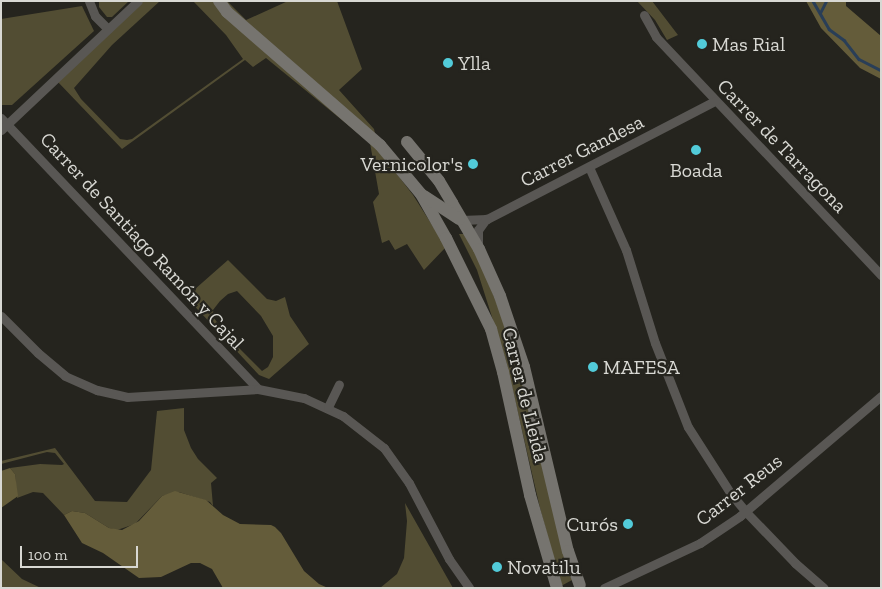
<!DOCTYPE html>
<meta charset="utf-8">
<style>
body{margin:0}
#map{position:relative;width:882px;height:589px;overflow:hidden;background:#25241e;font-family:"Zilla Slab",serif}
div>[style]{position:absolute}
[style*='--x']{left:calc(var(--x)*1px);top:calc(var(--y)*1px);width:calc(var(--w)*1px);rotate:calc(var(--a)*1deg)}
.green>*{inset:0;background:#524d33}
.forest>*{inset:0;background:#645c3a}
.stream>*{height:2.5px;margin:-1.25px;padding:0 1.25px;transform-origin:1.25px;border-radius:1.25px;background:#293e57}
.street>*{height:9px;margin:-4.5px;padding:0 4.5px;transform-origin:4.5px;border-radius:4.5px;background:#595754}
.secondary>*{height:12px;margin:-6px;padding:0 6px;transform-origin:6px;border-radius:6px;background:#76746f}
.dots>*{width:14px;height:14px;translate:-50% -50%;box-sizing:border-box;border:2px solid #25241e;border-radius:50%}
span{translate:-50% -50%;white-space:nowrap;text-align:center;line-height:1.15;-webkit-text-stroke:4.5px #25241e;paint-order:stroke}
.poi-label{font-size:20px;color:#d8d8d3}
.left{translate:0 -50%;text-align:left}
.right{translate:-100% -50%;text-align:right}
.street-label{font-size:20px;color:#d8d8d3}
.frame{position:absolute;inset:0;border:2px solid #d8d8d3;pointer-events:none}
.scale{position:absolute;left:20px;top:546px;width:118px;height:22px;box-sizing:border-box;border:2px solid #d8d8d3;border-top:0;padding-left:6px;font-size:15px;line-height:18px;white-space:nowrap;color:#d8d8d3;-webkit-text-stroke:4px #25241e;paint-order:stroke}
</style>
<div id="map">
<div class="green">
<i style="clip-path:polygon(99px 1px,129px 1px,112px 17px,107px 17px,99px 7px)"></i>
<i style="clip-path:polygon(143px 1px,160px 1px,112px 45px,74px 88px,81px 99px,120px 139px,127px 140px,132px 139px,243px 59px,226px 35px,193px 1px,227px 1px,246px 20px,288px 1px,337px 1px,362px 69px,339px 90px,374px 129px,379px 151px,413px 195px,446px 247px,424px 270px,407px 244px,395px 250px,389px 240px,382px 243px,373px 202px,379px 194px,370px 143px,266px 58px,253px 67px,245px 60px,122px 149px,57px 81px)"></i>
<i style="clip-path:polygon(637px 1px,652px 1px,678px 35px,667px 40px,655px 20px)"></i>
<i style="clip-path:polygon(82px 6px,94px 31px,12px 105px,2px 105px,1px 19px)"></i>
<i style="clip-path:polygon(459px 234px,466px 234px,478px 256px,513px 345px,574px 579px,561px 586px,540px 508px,506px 361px,477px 270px)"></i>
<i style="clip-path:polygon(evenodd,228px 260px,267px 299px,276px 301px,285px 297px,290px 316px,309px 344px,269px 379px,259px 375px,186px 297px,228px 260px,237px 291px,261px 316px,273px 336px,273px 357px,268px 367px,262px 371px,227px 336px,214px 318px,213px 310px,220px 301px,228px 294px,237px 291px)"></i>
<i style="clip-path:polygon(184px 408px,184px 430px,191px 448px,198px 459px,217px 478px,211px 483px,213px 506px,210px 502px,179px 492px,162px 496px,135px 524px,117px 530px,109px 528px,85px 513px,72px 511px,64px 515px,43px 493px,33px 492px,17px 498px,15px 474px,10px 468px,40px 464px,62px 465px,64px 464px,55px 453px,47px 452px,1px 464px,1px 461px,55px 448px,95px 501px,127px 502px,151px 470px,157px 411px)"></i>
<i style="clip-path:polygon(405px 503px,453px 588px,380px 588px,397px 574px,404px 558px,407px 521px)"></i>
<i style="clip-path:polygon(1px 559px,22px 579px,41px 588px,1px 588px)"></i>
</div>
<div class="forest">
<i style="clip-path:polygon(806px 1px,846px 1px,846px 6px,881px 36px,881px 79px,860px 68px,821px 28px)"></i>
<i style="clip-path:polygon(10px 468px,15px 474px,18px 496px,1px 508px,1px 471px)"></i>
<i style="clip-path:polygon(175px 491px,206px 500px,223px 515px,240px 524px,271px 525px,275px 527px,281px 533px,304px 571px,319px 584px,328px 588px,223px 588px,212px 569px,200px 563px,191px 563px,161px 577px,139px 578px,103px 553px,82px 543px,64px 515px,72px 511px,85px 513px,109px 528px,122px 530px,139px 521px,162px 496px)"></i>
</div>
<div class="stream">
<i style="--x:813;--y:1;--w:32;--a:60"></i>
<i style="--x:829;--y:29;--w:19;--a:36"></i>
<i style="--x:844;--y:40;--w:24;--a:52"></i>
<i style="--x:859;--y:59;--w:25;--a:27"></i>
<i style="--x:820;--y:13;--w:13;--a:-63"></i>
</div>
<div class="street">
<i style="--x:89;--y:1;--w:16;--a:68"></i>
<i style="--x:95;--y:16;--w:18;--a:45"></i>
<i style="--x:644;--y:15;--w:25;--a:61"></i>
<i style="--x:656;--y:37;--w:328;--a:46.6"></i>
<i style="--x:1;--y:118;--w:373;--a:46.5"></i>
<i style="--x:1;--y:130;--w:188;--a:-43.3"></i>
<i style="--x:589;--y:167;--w:91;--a:66"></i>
<i style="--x:626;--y:250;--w:97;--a:72.7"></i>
<i style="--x:655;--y:343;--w:90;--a:68.6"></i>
<i style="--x:688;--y:427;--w:80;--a:57.3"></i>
<i style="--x:731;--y:494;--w:23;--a:50"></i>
<i style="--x:746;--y:512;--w:71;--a:46.1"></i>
<i style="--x:795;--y:563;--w:38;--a:41"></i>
<i style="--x:461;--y:220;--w:26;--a:-2"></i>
<i style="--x:487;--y:219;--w:257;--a:-27.4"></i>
<i style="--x:478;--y:246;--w:16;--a:-90"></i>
<i style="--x:478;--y:230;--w:14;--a:-54"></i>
<i style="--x:1;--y:316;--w:52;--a:45"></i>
<i style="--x:38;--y:353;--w:35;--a:40"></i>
<i style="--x:65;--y:376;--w:35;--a:24"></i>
<i style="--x:97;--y:390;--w:31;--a:13"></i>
<i style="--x:127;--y:397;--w:131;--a:-3.5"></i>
<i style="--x:258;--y:389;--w:47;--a:11.1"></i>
<i style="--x:304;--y:398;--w:43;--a:24.8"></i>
<i style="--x:343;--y:416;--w:52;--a:38"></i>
<i style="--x:384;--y:448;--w:43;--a:54.5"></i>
<i style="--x:409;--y:483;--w:86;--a:62.2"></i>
<i style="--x:449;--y:559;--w:35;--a:55"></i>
<i style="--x:328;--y:407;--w:25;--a:-64"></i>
<i style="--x:604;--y:588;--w:106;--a:-25.1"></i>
<i style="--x:700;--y:543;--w:48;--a:-34"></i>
<i style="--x:740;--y:516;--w:185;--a:-40.4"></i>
</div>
<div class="secondary">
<i style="--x:219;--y:1;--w:14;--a:54"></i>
<i style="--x:227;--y:12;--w:203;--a:41"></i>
<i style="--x:380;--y:145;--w:64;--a:50.1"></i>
<i style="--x:421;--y:194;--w:51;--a:60.4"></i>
<i style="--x:446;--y:238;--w:102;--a:63.7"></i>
<i style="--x:491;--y:329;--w:45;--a:74.4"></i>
<i style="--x:503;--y:372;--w:126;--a:77.6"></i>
<i style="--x:530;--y:495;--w:97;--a:73.8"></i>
<i style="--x:407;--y:142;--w:50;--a:50.6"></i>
<i style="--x:439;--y:181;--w:26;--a:59"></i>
<i style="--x:452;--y:203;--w:53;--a:59.6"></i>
<i style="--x:479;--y:249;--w:51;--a:65.9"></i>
<i style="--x:500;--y:296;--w:75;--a:71.3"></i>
<i style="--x:524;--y:367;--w:189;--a:76.6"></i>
<i style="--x:568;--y:551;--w:36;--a:71"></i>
<i style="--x:424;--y:196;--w:42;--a:33.3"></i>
</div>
<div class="dots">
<i style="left:702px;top:44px;background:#52cbd9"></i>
<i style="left:448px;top:63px;background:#52cbd9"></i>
<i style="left:696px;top:150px;background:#52cbd9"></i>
<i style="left:473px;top:164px;background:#52cbd9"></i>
<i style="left:593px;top:367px;background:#52cbd9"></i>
<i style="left:628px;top:524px;background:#52cbd9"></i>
<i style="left:497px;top:567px;background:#52cbd9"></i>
</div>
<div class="poi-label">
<span class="left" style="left:712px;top:44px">Mas Rial</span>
<span class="left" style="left:458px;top:63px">Ylla</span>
<span class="right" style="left:463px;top:164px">Vernicolor's</span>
<span style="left:696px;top:170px">Boada</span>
<span class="left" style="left:603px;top:367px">MAFESA</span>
<span class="right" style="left:618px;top:524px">Curós</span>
<span class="left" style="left:507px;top:567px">Novatilu</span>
</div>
<div class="street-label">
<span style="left:782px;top:146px;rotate:46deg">Carrer de Tarragona</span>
<span style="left:582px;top:151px;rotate:-27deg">Carrer Gandesa</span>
<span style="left:142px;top:241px;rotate:47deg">Carrer de Santiago Ramón y Cajal</span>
<span style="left:525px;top:395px;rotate:76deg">Carrer de Lleida</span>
<span style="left:739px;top:490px;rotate:-38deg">Carrer Reus</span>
</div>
<div class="frame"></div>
<div class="scale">100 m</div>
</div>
